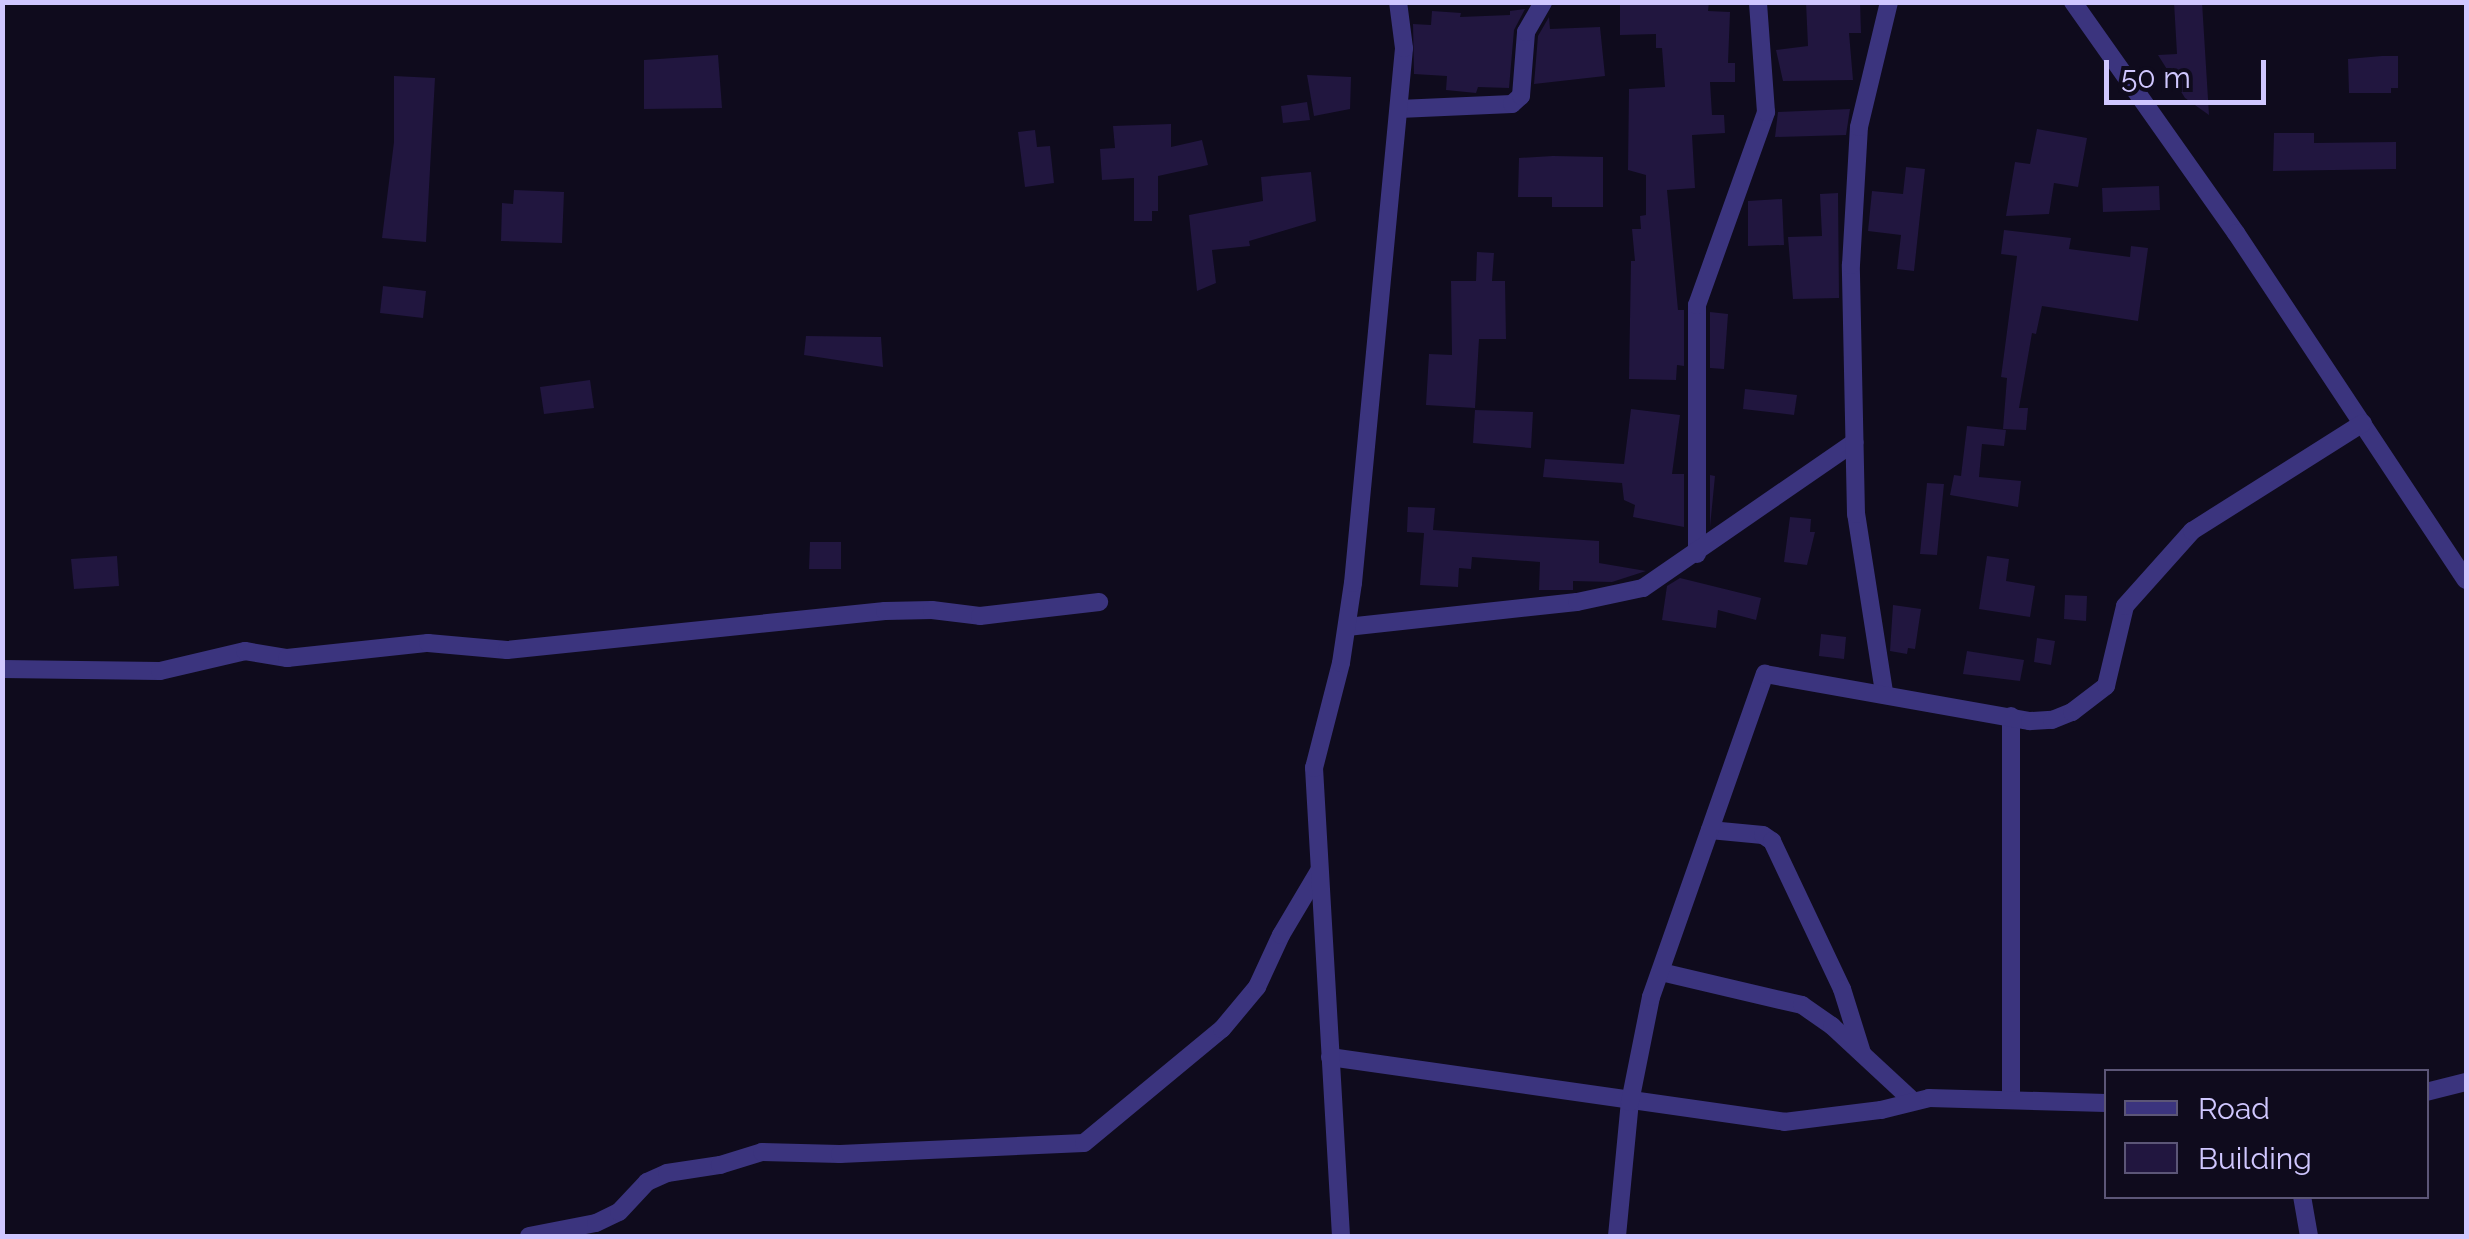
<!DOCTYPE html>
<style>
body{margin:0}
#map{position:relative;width:2469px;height:1239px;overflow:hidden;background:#0f0b1d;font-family:Raleway,sans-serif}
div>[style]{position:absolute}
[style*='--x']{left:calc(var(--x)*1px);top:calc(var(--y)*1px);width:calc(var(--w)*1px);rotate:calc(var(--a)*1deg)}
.building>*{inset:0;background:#21163f}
.minor>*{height:18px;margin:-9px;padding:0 9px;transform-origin:9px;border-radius:9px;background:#3b347e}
span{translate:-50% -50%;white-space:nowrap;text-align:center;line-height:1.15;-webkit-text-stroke:10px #0f0b1d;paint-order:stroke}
.frame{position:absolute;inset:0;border:5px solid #d0c7ff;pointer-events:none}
.legend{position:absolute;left:2104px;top:1069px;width:325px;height:130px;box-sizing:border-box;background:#0f0b1d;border:2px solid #5c5677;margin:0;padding:12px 18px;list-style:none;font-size:30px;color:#d0c7ff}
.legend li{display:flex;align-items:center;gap:20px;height:50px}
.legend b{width:50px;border:2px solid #5c5677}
.scale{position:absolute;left:2104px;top:60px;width:162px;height:45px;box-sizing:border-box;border:5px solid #d0c7ff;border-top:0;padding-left:12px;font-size:30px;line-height:35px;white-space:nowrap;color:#d0c7ff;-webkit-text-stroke:8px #0f0b1d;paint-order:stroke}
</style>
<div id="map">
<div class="building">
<i style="clip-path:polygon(1620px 2px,1709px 2px,1708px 11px,1730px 12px,1728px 63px,1735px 63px,1735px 82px,1710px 82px,1712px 115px,1724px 115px,1725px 133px,1692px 135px,1695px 188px,1667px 190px,1678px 310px,1684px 310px,1684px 366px,1677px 365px,1676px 380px,1629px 379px,1631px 261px,1635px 261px,1632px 229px,1641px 229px,1640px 216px,1646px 215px,1646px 175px,1628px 170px,1629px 89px,1665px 87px,1662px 48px,1656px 48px,1656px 34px,1620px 35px)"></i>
<i style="clip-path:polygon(1806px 2px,1860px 2px,1861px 33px,1849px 33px,1853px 80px,1783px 81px,1776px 50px,1808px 46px)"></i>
<i style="clip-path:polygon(2174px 2px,2202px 2px,2209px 115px,2185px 98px,2158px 55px,2177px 54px)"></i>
<i style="clip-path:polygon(1525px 9px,1514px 30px,1509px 88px,1478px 87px,1476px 93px,1446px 90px,1447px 76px,1414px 74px,1413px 24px,1431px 25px,1432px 11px,1461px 13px,1460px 17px,1510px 15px,1510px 11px)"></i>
<i style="clip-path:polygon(1549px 17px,1550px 29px,1600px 27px,1605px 76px,1534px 84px,1538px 36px)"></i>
<i style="clip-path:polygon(718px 55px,722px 108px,644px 109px,644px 60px)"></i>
<i style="clip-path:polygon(2382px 56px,2398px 56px,2398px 88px,2391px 88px,2391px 93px,2349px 93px,2348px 59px)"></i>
<i style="clip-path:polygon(1307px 75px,1351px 77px,1350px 109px,1314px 116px)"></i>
<i style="clip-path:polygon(394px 76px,435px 78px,426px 242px,382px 238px,394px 142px)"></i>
<i style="clip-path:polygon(1307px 102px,1310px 120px,1283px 123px,1281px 106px)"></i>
<i style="clip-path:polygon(1850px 109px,1846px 135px,1775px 137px,1778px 112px)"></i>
<i style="clip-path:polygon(1171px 124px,1171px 147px,1202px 140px,1208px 165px,1158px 176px,1158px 211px,1152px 211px,1152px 221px,1134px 221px,1134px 178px,1102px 180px,1100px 149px,1115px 148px,1113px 126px)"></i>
<i style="clip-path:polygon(2037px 129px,2087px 138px,2078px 187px,2054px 183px,2049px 214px,2006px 216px,2015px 162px,2030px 164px)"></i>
<i style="clip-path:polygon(1035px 130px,1037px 147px,1050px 146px,1054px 183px,1025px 187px,1018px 132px)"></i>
<i style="clip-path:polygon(2274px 133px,2314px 133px,2314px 143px,2396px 142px,2396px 169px,2273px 171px)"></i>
<i style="clip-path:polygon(1553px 156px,1603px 157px,1603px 207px,1552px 207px,1552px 197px,1518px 197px,1519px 158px)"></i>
<i style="clip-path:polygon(1906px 167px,1925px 169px,1914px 271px,1897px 269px,1901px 235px,1868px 231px,1872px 191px,1903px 194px)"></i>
<i style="clip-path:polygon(1311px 172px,1316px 221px,1249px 241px,1250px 246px,1212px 250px,1216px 283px,1197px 291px,1189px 215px,1263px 201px,1261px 177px)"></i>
<i style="clip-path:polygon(2159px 186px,2160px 210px,2103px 212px,2102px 188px)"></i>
<i style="clip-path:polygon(514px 190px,564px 192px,562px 243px,501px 241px,502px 203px,513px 204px)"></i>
<i style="clip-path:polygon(1838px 193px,1839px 298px,1793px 299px,1788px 237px,1822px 236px,1820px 194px)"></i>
<i style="clip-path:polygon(1782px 199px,1784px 245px,1748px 246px,1748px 201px)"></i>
<i style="clip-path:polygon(2004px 230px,2071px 238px,2069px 249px,2130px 257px,2131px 246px,2148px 248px,2138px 321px,2042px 306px,2036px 334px,2032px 333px,2019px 408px,2028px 408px,2026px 430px,2003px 429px,2007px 378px,2001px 377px,2017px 256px,2001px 254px)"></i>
<i style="clip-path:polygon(1477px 252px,1494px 253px,1492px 281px,1505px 281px,1506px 339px,1479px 339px,1475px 408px,1426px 405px,1429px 354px,1452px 355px,1451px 281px,1476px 281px)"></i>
<i style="clip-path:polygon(383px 286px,426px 291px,423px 318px,380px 313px)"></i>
<i style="clip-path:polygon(1710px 312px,1728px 314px,1724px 369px,1710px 368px)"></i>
<i style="clip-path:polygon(806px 336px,881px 337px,883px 367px,804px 355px)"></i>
<i style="clip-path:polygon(590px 380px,594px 408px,544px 414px,540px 387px)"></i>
<i style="clip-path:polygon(1745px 389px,1797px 395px,1794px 415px,1743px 409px)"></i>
<i style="clip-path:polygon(1631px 409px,1680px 415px,1672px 474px,1684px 474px,1684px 527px,1633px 517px,1635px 505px,1624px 500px,1622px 483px,1543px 477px,1545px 459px,1624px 464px)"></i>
<i style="clip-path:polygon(1475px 410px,1533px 412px,1531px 448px,1473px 443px)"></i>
<i style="clip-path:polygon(1967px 426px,2006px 430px,2004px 446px,1982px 444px,1979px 477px,2021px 481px,2018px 507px,1950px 495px,1954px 475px,1961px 476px)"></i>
<i style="clip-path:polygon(1710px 475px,1715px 476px,1710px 527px)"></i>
<i style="clip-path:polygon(1927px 483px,1944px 484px,1937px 555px,1920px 554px)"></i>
<i style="clip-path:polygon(1408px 507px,1435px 508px,1433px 530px,1599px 541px,1599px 563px,1646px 571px,1612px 582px,1573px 581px,1573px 590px,1539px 590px,1540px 562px,1472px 557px,1471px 569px,1459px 568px,1458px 587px,1420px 585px,1424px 533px,1407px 532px)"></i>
<i style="clip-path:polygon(1790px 517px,1811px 519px,1810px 532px,1815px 532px,1807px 565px,1784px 562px)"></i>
<i style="clip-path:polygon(810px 542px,841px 542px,841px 569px,809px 569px)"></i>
<i style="clip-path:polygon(117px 556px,119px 586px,74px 589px,71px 559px)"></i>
<i style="clip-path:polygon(1987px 556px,2009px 559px,2006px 581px,2035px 586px,2030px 617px,1979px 609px)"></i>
<i style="clip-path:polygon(1680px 578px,1761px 598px,1756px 620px,1718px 610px,1716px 628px,1662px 620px,1667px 586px)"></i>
<i style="clip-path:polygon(2065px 595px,2087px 596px,2086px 621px,2064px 619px)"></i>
<i style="clip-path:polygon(1893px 605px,1921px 609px,1915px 649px,1908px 648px,1907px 654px,1890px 651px)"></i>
<i style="clip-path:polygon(1821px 634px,1846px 637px,1844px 659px,1819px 656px)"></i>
<i style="clip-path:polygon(2037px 638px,2055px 641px,2051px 665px,2034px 662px)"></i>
<i style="clip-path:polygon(1967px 651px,2024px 660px,2020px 681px,1963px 674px)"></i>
</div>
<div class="minor">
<i style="--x:2073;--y:2;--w:283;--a:54.8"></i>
<i style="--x:2236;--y:233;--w:416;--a:56.5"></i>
<i style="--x:1399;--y:109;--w:113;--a:-2.5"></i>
<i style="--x:1512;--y:104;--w:12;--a:-42"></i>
<i style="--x:1521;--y:96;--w:64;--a:-85.5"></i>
<i style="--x:1526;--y:32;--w:34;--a:-60"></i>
<i style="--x:1697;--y:554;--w:249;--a:-90"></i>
<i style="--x:1697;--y:305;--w:205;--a:-70.3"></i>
<i style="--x:1766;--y:112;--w:110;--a:-94.2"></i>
<i style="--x:1347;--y:627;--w:231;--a:-6.2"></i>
<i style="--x:1577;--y:602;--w:67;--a:-12"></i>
<i style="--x:1643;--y:588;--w:257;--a:-34.6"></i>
<i style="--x:2;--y:669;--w:158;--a:0.7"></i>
<i style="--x:160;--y:671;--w:87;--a:-13.2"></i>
<i style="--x:245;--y:651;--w:43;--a:9.5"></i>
<i style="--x:287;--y:658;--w:142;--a:-6.1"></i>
<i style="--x:428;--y:643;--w:79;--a:5.1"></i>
<i style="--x:507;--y:650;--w:380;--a:-5.9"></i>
<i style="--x:885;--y:611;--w:47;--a:-1.2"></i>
<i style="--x:932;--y:610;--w:48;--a:7.1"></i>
<i style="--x:980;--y:616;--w:120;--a:-6.7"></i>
<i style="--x:1884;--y:692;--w:180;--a:-98.9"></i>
<i style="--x:1856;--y:514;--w:249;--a:-91.2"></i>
<i style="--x:1851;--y:265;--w:138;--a:-86.7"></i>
<i style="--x:1859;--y:127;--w:129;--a:-76.5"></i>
<i style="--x:2011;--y:716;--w:382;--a:90"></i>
<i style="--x:1710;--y:830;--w:53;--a:5.4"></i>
<i style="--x:1763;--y:835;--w:11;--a:34"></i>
<i style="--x:1772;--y:841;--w:164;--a:64.7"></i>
<i style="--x:1842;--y:989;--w:67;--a:72.6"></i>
<i style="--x:1661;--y:972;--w:145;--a:13.2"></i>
<i style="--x:1802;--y:1005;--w:37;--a:35"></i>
<i style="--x:1832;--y:1026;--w:109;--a:42.8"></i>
<i style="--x:1330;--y:1057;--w:459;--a:8.1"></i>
<i style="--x:1784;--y:1122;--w:98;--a:-7.1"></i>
<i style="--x:1881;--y:1110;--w:49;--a:-14"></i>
<i style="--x:1929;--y:1098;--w:177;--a:1.6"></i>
<i style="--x:2426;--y:1092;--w:41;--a:-14"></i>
<i style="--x:2302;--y:1196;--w:41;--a:80.1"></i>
<i style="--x:529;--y:1236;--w:68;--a:-11"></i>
<i style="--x:596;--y:1223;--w:25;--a:-26"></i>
<i style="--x:619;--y:1212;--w:41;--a:-47"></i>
<i style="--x:647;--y:1182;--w:22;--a:-24"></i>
<i style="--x:667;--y:1173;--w:54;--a:-8.6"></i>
<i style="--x:720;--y:1165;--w:44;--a:-17.2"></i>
<i style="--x:762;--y:1152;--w:78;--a:1.5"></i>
<i style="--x:840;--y:1154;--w:244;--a:-2.6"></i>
<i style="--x:1084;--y:1143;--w:179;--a:-39.6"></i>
<i style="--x:1222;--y:1029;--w:55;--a:-50.2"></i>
<i style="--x:1257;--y:987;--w:57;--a:-65.2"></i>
<i style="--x:1281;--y:935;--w:74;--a:-59.3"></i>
<i style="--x:1341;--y:1236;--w:469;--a:-93.3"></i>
<i style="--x:1314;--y:768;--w:108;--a:-75.6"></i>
<i style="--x:1341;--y:663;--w:81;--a:-81.5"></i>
<i style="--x:1353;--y:583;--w:537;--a:-84.55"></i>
<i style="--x:1404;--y:48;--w:46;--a:-97.4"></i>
<i style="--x:1617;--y:1236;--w:135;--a:-84.5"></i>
<i style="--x:1630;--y:1102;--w:107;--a:-78.7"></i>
<i style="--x:1651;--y:997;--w:343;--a:-70.6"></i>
<i style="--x:1765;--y:674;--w:269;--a:10.1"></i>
<i style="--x:2030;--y:721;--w:22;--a:-3"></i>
<i style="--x:2052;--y:720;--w:22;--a:-22"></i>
<i style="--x:2072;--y:712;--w:43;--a:-37.4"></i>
<i style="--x:2106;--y:686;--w:82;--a:-76.6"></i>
<i style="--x:2125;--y:606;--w:101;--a:-48.2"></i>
<i style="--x:2192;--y:531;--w:202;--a:-32.3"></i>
</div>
<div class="frame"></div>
<ul class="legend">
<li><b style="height:12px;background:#3b347e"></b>Road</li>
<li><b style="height:28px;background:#21163f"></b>Building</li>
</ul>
<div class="scale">50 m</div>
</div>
